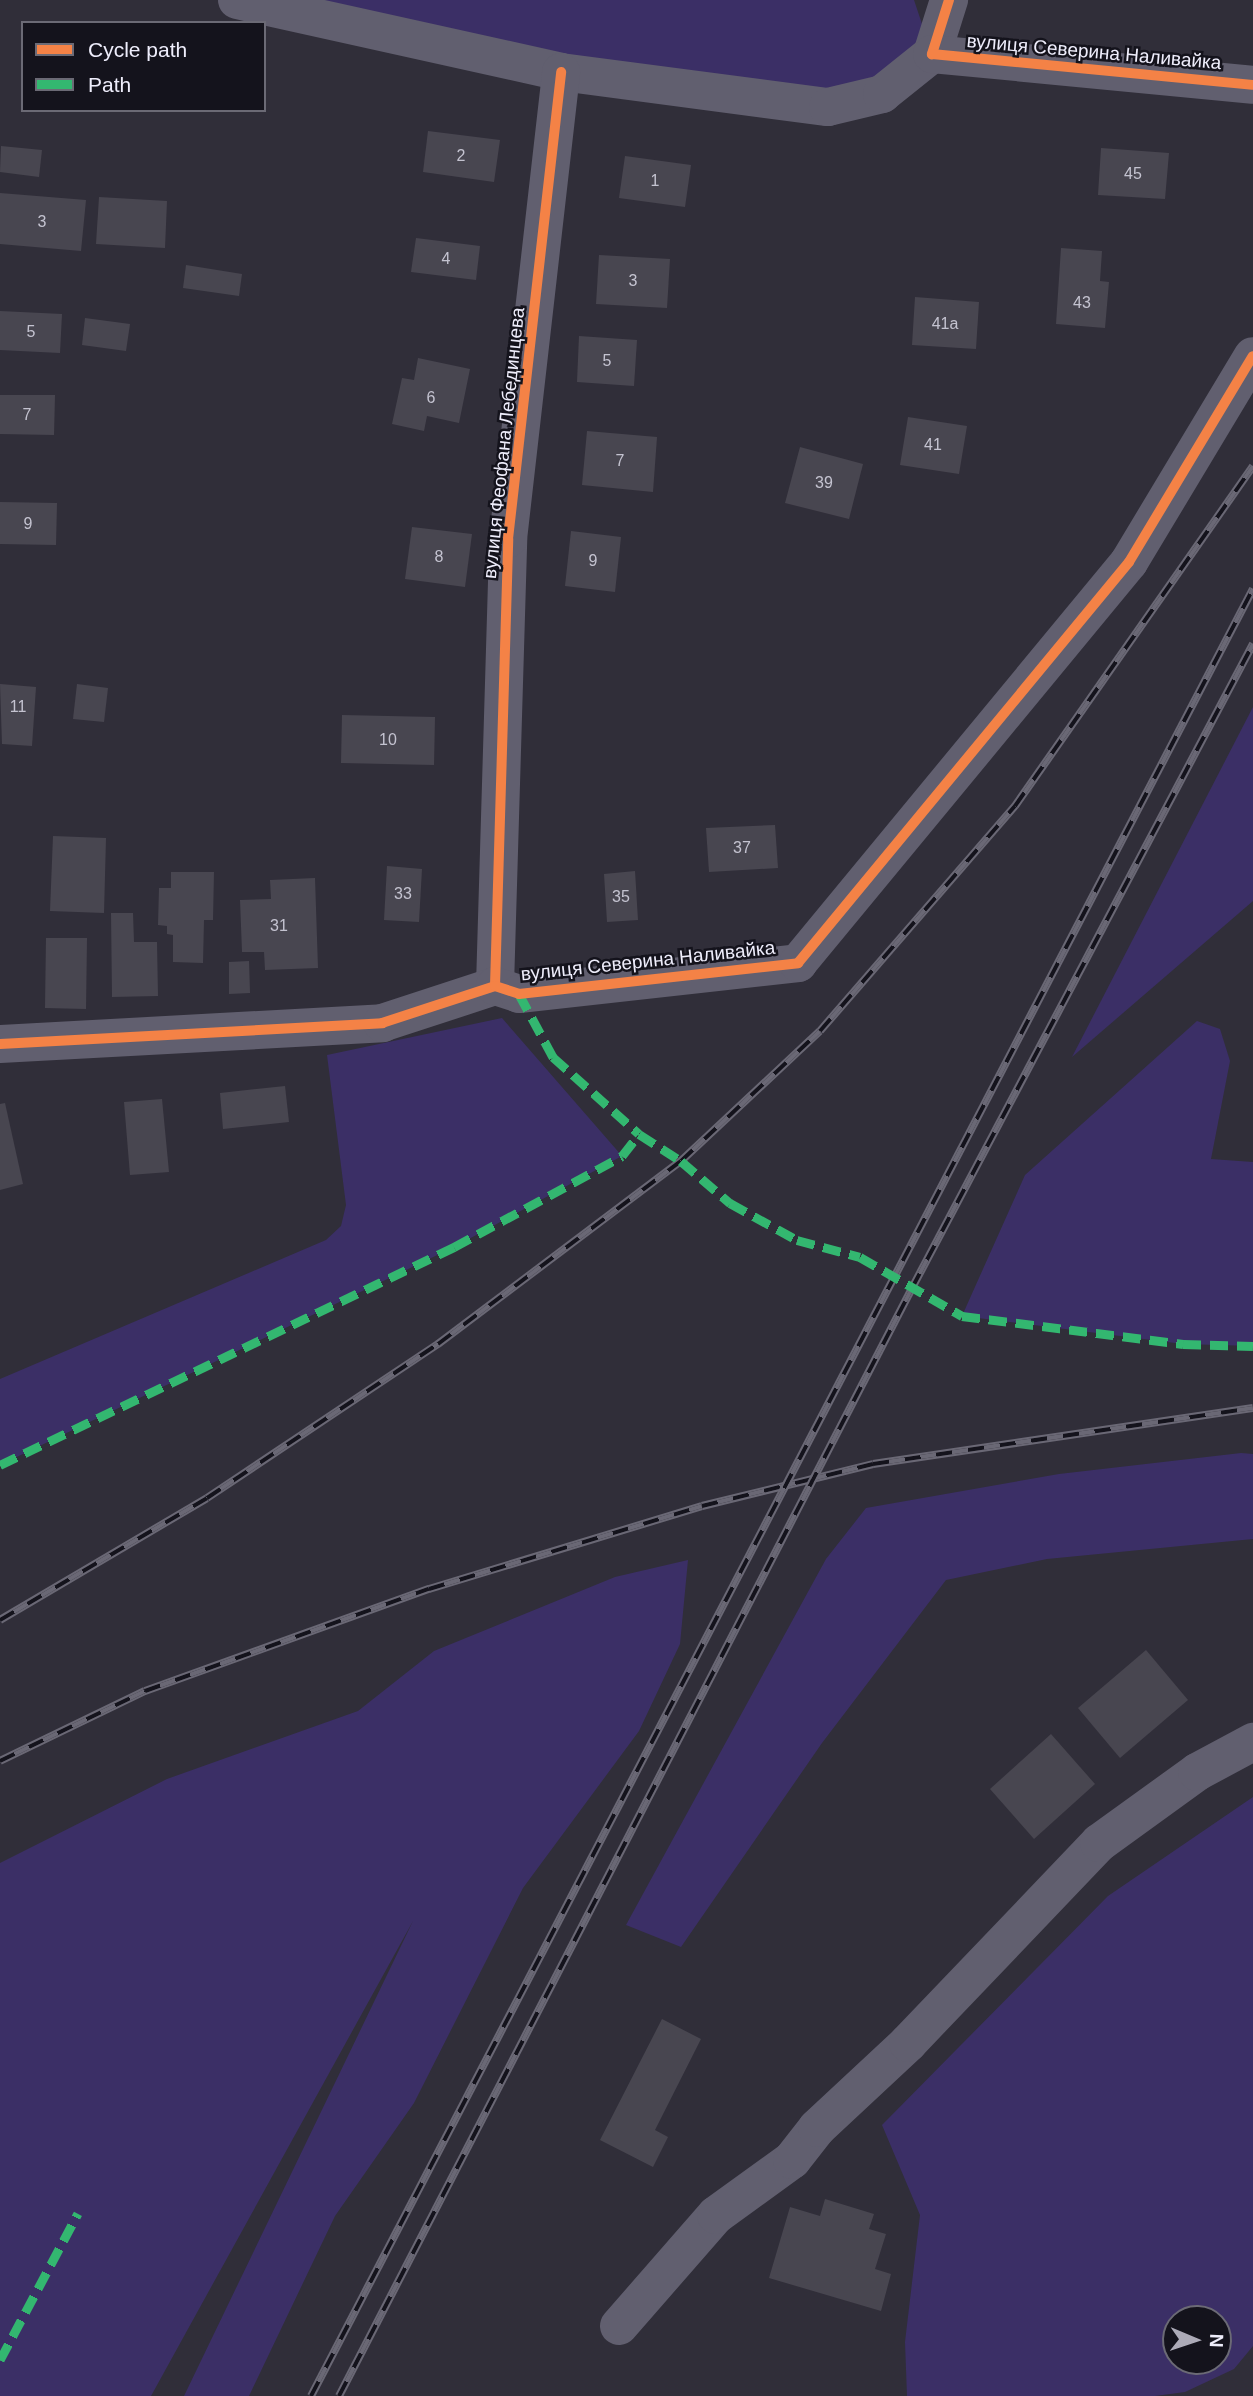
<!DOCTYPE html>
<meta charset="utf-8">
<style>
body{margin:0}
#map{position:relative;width:1253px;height:2396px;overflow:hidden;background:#302e39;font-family:Arial,sans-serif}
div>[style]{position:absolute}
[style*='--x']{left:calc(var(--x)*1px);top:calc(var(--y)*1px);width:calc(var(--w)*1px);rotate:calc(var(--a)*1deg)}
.green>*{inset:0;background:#3b2f66}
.building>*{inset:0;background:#484650}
.minor>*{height:38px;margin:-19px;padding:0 19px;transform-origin:19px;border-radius:19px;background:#615f6f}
.rail>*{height:8px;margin-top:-4px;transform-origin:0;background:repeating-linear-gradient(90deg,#14131c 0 16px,#6a6875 0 32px);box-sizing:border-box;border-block:2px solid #6a6875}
.quiet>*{height:9px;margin-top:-4.5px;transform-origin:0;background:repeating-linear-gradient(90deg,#33b770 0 18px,transparent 0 27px)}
.cycleway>*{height:10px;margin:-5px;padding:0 5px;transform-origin:5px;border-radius:5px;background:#f48246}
span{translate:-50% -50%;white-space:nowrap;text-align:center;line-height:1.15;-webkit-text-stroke:5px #14131c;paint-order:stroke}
.number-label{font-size:16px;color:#c4c3d0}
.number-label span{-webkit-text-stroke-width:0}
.street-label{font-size:19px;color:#eeedfb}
.legend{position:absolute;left:21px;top:21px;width:245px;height:91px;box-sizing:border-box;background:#14131c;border:2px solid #6b6a75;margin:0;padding:9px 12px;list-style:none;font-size:21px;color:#eeedfb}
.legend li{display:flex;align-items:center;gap:14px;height:35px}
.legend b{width:35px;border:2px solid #6b6a75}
.north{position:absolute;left:1162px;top:2305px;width:70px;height:70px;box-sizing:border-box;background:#14131c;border:2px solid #6b6a75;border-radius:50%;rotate:92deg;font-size:19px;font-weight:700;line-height:28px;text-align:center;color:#eeedfb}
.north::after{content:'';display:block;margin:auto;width:24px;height:32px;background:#acaab7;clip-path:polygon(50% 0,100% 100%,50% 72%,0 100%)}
</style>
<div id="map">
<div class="green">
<i style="clip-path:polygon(237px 0,914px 0,932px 54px,828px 107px)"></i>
<i style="clip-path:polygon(1253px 707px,1253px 901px,1072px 1057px)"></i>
<i style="clip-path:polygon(502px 1018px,622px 1156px,454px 1247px,0 1465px,0 1379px,326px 1240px,341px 1226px,346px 1205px,327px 1055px)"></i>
<i style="clip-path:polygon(1197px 1021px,1220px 1029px,1230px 1061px,1211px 1159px,1253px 1162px,1253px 1346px,1183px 1344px,962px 1316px,1025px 1175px)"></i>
<i style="clip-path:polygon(1241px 1453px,1253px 1454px,1253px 1539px,1047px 1559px,946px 1580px,822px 1743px,681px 1947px,626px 1925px,826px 1559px,866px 1508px,1059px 1474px)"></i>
<i style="clip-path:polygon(688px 1560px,680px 1644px,639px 1731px,523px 1888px,414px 2103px,335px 2216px,249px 2396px,184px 2396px,413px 1921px,151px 2396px,0 2396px,0 1863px,167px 1779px,358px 1711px,434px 1651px,615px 1577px)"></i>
<i style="clip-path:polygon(evenodd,1253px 1797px,1253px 2346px,1234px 2369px,1185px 2392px,1155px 2396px,907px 2396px,905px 2342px,920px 2215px,882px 2125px,1108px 1896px,1253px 1797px,1176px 2319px,1218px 2319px,1218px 2361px,1176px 2361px,1176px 2319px)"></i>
</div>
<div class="building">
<i style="clip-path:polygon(428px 131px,500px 140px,494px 182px,423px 172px)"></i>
<i style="clip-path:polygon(1px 146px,42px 150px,39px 177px,0 172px)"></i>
<i style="clip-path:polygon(1101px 148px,1169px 153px,1165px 199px,1098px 195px)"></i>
<i style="clip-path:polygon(625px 156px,691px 165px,685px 207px,619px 198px)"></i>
<i style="clip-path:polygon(0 193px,86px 200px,81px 251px,0 244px)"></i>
<i style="clip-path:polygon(99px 197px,167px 201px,165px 248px,96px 244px)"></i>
<i style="clip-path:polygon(416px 238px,480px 246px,476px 280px,411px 272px)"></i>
<i style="clip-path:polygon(1061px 248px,1102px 251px,1100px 281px,1109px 282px,1105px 328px,1056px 324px)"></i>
<i style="clip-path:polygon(599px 255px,670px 259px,667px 308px,596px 304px)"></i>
<i style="clip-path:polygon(186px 265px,242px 274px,239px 296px,183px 288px)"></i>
<i style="clip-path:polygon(915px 297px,979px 302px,976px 349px,912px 345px)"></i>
<i style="clip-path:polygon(0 311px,62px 314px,60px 353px,0 350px)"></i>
<i style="clip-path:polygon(85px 318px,130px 324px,126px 351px,82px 345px)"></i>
<i style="clip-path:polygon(579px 336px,637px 340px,634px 386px,577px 382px)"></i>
<i style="clip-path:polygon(418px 358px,470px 369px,459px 423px,427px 416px,424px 431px,392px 424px,402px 378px,414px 380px)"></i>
<i style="clip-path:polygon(0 395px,55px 395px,54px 435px,0 434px)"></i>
<i style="clip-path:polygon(908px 417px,967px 426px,959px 474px,900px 465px)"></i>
<i style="clip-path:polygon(587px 431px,657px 437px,653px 492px,582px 485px)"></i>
<i style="clip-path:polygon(800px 447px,863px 464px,849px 519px,785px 503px)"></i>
<i style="clip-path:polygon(0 502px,57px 503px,56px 545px,0 544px)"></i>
<i style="clip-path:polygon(412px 527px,472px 534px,465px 587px,405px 579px)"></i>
<i style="clip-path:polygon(571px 531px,621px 537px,615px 592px,565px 586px)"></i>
<i style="clip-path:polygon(0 684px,36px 687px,32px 746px,2px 744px)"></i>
<i style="clip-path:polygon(77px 684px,108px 688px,104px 722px,73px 719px)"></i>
<i style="clip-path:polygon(342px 715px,435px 717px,434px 765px,341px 763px)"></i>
<i style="clip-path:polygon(775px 825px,778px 868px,709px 872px,706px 828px)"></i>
<i style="clip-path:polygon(53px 836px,106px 838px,104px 913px,50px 911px)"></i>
<i style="clip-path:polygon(387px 866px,422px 869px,419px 922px,384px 920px)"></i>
<i style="clip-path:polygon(635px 871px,638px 920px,607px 922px,604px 874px)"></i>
<i style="clip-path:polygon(171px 872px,214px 872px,213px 920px,204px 920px,203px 963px,173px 962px,173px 935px,167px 934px,167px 926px,158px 925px,159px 888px,171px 888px)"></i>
<i style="clip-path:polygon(315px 878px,318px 968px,265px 970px,264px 952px,242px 952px,240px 900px,271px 899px,270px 880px)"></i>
<i style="clip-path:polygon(111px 913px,133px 913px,134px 942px,157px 942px,158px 996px,112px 997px)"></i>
<i style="clip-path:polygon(46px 938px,87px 938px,86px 1009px,45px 1008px)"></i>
<i style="clip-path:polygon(249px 961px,250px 993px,229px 994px,229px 962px)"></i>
<i style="clip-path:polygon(285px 1086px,289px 1122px,223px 1129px,220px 1093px)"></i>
<i style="clip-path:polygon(162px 1099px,169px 1172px,130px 1175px,124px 1102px)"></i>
<i style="clip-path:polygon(5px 1103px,23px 1184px,0 1190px,0 1104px)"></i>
<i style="clip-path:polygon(1146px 1650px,1188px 1700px,1120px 1758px,1078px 1708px)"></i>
<i style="clip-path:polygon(1051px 1734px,1095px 1784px,1034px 1839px,990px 1789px)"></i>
<i style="clip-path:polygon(662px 2019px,701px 2039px,655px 2130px,668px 2137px,653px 2167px,600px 2140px)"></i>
<i style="clip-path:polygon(825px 2199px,874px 2214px,869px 2229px,886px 2234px,875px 2269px,891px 2274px,881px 2311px,769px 2278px,790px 2207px,820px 2216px)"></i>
</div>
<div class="minor">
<i style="--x:237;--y:0;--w:332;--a:12.5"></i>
<i style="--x:561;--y:72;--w:269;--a:7.5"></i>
<i style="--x:828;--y:107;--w:56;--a:-13.5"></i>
<i style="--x:882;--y:94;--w:64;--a:-38.7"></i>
<i style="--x:932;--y:54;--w:57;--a:-72.5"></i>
<i style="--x:932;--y:54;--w:322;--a:5.5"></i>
<i style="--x:495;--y:986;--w:447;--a:-88.3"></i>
<i style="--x:508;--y:539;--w:470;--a:-83.5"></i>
<i style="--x:0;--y:1044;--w:383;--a:-3.1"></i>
<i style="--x:382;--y:1023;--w:119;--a:-18.1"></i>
<i style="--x:495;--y:986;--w:25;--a:18"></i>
<i style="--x:519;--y:994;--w:281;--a:-6.3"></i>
<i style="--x:798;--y:963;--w:520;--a:-50.46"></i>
<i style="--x:1129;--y:562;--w:240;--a:-59"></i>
<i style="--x:619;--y:2326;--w:147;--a:-48.9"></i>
<i style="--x:716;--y:2215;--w:94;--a:-35.9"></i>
<i style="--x:792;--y:2160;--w:41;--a:-52"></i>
<i style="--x:817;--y:2128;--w:125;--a:-43"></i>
<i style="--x:908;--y:2043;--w:277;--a:-46.3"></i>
<i style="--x:1099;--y:1843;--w:121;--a:-35.9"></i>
<i style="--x:1197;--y:1772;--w:64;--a:-28.2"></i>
</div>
<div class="rail">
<i style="--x:0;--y:1620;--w:240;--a:-30.5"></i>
<i style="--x:207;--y:1498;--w:278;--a:-33.7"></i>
<i style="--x:438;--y:1344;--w:304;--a:-37"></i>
<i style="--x:681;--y:1161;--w:190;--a:-43.1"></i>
<i style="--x:820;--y:1031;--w:298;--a:-49.1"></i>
<i style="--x:1015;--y:806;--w:415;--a:-55"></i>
<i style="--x:0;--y:1761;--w:161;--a:-25.8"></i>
<i style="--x:145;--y:1691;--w:302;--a:-19.8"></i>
<i style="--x:429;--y:1589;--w:285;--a:-16.9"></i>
<i style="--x:702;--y:1506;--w:176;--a:-13.8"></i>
<i style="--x:873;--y:1464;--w:384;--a:-8.4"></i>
<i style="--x:311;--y:2396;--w:2038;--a:-62.47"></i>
<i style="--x:339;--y:2396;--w:1247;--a:-62.65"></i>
<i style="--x:912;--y:1288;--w:729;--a:-62.1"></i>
</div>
<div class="quiet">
<i style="--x:519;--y:994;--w:72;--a:61.6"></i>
<i style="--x:553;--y:1057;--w:115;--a:41.8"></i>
<i style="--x:639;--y:1134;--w:50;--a:32.7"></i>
<i style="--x:681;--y:1161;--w:65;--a:40.6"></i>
<i style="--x:730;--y:1203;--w:77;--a:28.9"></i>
<i style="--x:797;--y:1240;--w:65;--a:15.1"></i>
<i style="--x:860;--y:1257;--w:118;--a:30"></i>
<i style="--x:962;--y:1316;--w:223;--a:7.2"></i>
<i style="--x:1183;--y:1344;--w:70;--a:1.6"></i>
<i style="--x:0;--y:1465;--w:504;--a:-25.65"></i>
<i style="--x:454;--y:1247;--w:191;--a:-28.4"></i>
<i style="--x:622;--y:1156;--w:28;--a:-52"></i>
<i style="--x:0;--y:2360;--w:166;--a:-62"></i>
</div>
<div class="cycleway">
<i style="--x:949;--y:0;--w:57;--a:107.5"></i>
<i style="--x:932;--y:54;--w:322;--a:5.5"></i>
<i style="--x:495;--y:986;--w:447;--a:-88.3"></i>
<i style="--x:508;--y:539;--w:470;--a:-83.5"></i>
<i style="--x:0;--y:1044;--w:383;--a:-3.1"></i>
<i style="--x:382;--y:1023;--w:119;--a:-18.1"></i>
<i style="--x:495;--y:986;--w:25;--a:18"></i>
<i style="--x:519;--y:994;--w:281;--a:-6.3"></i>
<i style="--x:798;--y:963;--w:520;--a:-50.46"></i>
<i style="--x:1129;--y:562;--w:240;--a:-59"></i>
</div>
<div class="number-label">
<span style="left:461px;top:156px">2</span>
<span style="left:1133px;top:174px">45</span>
<span style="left:655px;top:181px">1</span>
<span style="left:42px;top:222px">3</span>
<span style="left:446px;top:259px">4</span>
<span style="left:633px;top:281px">3</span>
<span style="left:1082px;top:303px">43</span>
<span style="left:945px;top:324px">41а</span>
<span style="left:31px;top:332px">5</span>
<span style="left:607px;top:361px">5</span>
<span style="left:431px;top:398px">6</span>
<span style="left:27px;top:415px">7</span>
<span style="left:933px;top:445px">41</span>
<span style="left:620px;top:461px">7</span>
<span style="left:824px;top:483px">39</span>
<span style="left:28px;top:524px">9</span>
<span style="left:439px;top:557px">8</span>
<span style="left:593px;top:561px">9</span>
<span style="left:18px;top:707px">11</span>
<span style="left:388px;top:740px">10</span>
<span style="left:742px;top:848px">37</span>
<span style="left:403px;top:894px">33</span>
<span style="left:621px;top:897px">35</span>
<span style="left:279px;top:926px">31</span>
</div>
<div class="street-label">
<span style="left:1094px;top:52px;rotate:5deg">вулиця Северина Наливайка</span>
<span style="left:504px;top:443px;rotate:-84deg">вулиця Феофана Лебединцева</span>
<span style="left:648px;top:961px;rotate:-6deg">вулиця Северина Наливайка</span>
</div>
<ul class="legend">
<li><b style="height:9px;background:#f48246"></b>Cycle path</li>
<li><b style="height:9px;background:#33b770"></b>Path</li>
</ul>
<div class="north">N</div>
</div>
